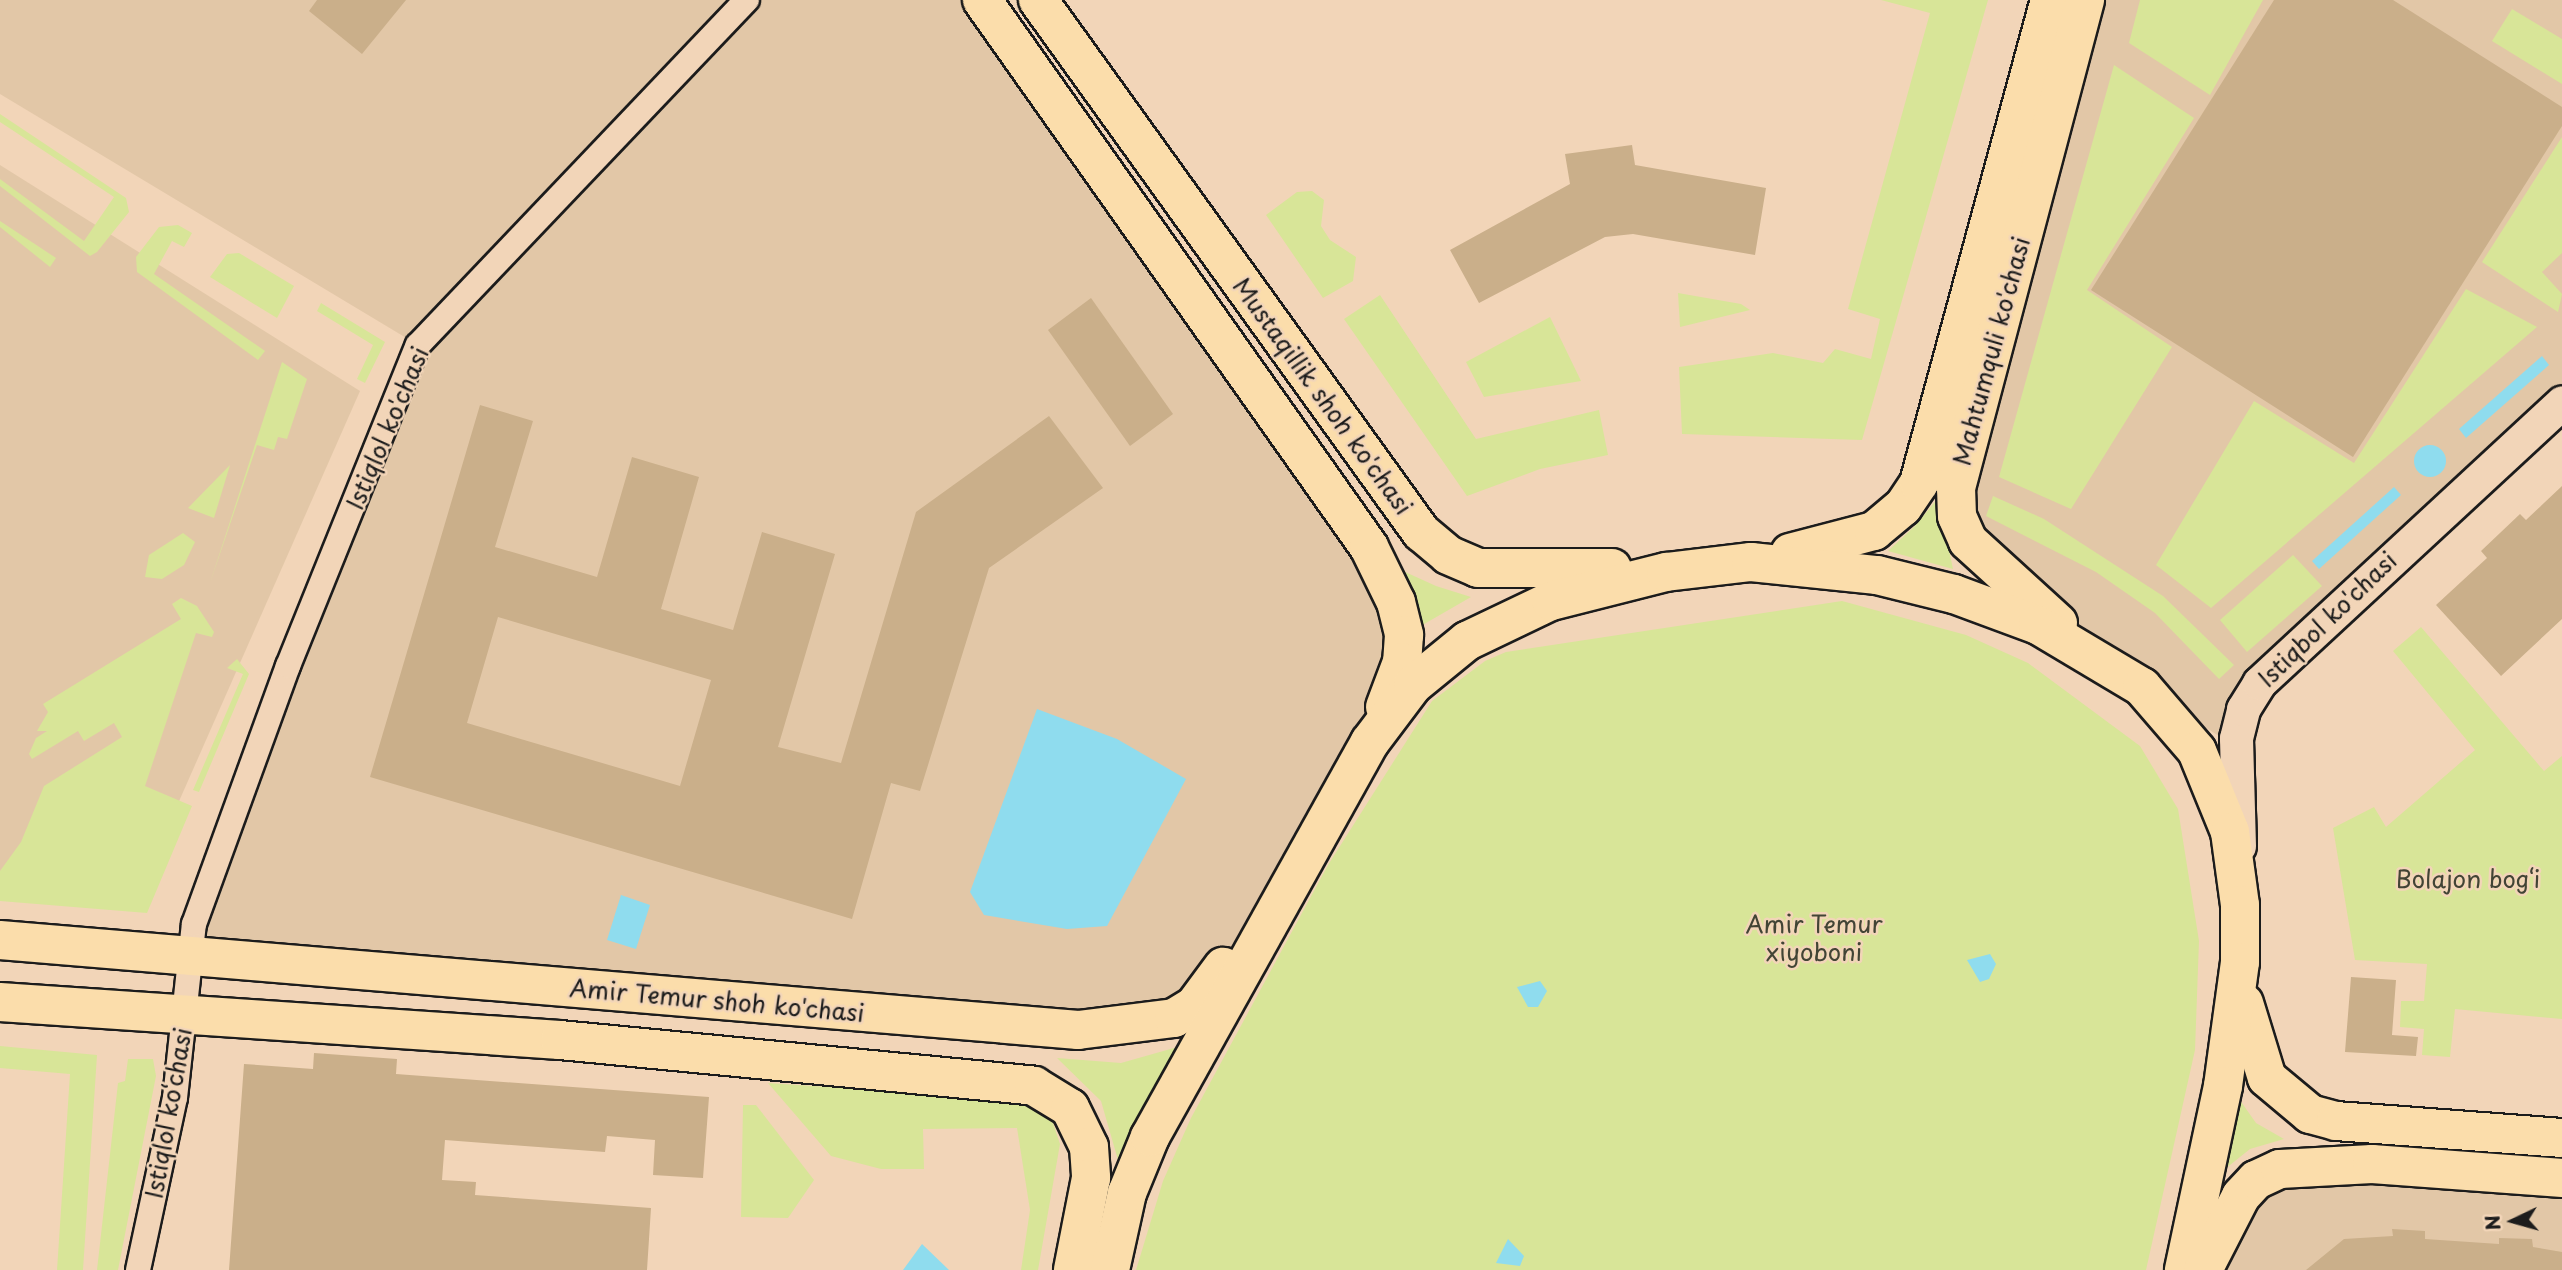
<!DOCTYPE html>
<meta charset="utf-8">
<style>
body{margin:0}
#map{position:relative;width:2562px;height:1270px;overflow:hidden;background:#f2d5b8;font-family:"Playpen Sans",sans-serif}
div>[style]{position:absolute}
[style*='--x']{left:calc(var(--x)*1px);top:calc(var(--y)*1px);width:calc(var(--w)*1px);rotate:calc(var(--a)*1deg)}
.built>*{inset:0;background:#e2c7a7}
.green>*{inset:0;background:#d8e598}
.water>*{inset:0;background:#8fdcee}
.round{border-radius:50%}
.building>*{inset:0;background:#caaf8a}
.roads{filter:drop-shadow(2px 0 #1c1c1c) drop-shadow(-2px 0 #1c1c1c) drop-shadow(0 2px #1c1c1c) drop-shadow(0 -2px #1c1c1c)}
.street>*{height:24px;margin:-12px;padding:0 12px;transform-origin:12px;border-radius:12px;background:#f2d5b8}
.secondary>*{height:33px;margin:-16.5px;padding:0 16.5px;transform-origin:16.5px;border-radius:16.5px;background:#f2d5b8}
.primary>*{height:38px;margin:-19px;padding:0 19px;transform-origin:19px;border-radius:19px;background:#fbddab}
span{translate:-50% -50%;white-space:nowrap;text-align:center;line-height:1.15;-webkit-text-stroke:5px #f2d5b8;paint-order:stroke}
.street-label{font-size:24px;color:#1c1c1c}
.park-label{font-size:24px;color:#424435}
.north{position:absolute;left:2478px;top:1186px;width:70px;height:70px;-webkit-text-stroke:5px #f2d5b8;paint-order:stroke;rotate:265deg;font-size:19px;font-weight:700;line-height:28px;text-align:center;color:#1c1c1c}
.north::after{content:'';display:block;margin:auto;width:24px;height:32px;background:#1c1c1c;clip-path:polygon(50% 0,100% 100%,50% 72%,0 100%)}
</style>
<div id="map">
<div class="built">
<i style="clip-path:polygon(0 0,982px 0,1396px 602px,1383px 713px,1202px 997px,1174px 1018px,190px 956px,418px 345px,0 94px)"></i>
<i style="clip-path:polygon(2085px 0,2562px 0,2562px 402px,2279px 659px,2236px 738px,2219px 736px,2142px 687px,1974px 548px,1957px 479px)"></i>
<i style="clip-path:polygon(0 165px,360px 391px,135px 901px,0 891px)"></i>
<i style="clip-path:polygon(2562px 1178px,2562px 1270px,2203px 1270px,2250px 1185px)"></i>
</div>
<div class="green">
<i style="clip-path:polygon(1881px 0,1988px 0,1862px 440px,1682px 434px,1679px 367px,1773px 353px,1823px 363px,1835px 349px,1871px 359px,1880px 319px,1848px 309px,1930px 13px)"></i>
<i style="clip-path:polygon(2140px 0,2263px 0,2210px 95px,2129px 43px)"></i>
<i style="clip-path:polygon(2512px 9px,2562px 39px,2562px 84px,2492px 41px)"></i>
<i style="clip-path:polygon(2114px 65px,2194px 118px,2087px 290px,2172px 347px,2071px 509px,1999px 477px)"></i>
<i style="clip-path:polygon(0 114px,126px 198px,129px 212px,97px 252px,90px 256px,0 186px,0 179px,84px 241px,114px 197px,0 122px)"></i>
<i style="clip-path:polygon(2562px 137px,2562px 253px,2542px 272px,2562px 294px,2558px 312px,2482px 262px)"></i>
<i style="clip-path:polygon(1312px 191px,1324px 200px,1321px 226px,1330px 240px,1356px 257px,1353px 281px,1323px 298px,1266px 215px,1297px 192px)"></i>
<i style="clip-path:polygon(0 221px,56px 258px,50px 267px,0 227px)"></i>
<i style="clip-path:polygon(178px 225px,192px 233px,184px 247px,172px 241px,154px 274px,265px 351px,258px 360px,137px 272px,136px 257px,159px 227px)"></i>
<i style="clip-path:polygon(239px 253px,294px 286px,277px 318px,210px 277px,227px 254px)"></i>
<i style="clip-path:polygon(2466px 289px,2537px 327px,2211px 608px,2156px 565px,2254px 401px,2354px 463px)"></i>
<i style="clip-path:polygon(1678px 293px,1741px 304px,1750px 310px,1680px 327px)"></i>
<i style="clip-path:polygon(1380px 295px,1476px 439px,1599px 410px,1608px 455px,1540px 469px,1467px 496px,1344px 319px)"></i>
<i style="clip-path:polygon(321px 303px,385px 342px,365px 383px,357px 379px,373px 345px,317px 311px)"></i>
<i style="clip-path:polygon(1550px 317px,1581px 381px,1484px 397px,1466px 362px)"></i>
<i style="clip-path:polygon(282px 362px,307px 379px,287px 439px,278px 437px,274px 450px,257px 445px,210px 583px)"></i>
<i style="clip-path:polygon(230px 465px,214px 518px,188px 508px)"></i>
<i style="clip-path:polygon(1993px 496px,2044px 519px,2163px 596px,2234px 665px,2219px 679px,2155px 613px,2096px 572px,1986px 516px)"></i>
<i style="clip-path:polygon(1938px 498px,1953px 569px,1888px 551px,1915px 526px)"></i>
<i style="clip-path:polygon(183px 533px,195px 542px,184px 565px,162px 579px,145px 577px,149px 555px)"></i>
<i style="clip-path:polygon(2293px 555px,2322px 586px,2247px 652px,2220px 620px)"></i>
<i style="clip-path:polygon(1403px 571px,1436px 586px,1471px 597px,1419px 627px)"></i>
<i style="clip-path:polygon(181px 598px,197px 606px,214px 632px,212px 637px,196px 633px,145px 786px,192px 806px,147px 913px,0 901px,0 871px,21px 842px,44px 786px,122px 737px,114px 723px,84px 741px,78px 731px,32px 759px,29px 754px,36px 738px,47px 731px,37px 731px,48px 712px,43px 704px,181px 619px,172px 604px)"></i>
<i style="clip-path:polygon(1842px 601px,1966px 635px,2028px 663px,2140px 746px,2178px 809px,2199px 941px,2195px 1050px,2146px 1270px,1136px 1270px,1163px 1181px,1191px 1118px,1328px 865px,1432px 701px,1485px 661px,1506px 652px)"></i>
<i style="clip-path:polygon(2421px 627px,2544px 771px,2562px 756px,2562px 1019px,2455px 1009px,2450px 1057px,2422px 1055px,2424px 1029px,2400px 1027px,2401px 1001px,2424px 1001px,2427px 964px,2355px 960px,2333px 828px,2374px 807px,2386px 827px,2475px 750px,2393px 651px)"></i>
<i style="clip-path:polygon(237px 659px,249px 674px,199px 792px,193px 790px,243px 674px,227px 668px)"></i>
<i style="clip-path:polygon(0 1046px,97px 1055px,83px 1270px,57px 1270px,70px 1074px,0 1068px)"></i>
<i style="clip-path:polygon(1181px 1046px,1118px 1160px,1101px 1101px,1057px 1058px,1121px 1063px)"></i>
<i style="clip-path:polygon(128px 1059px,153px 1059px,156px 1076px,118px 1270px,97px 1270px,118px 1083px,125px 1081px)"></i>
<i style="clip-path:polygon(768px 1083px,1036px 1101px,1052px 1120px,1060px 1144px,1038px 1270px,1021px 1270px,1030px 1210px,1017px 1128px,923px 1129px,924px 1169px,881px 1169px,831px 1156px)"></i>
<i style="clip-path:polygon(2237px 1096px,2256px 1123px,2284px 1139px,2250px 1149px,2220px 1173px)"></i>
<i style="clip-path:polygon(743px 1105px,756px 1105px,814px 1180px,788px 1218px,741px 1217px)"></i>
</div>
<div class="water">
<i style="clip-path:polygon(2542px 356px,2549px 365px,2466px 438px,2459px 429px)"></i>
<i class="round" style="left:2414px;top:445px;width:32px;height:32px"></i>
<i style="clip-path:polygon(2394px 487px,2401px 495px,2319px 569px,2312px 561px)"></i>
<i style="clip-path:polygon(1037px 709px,1117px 739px,1186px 779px,1107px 926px,1067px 929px,984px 915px,970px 892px)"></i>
<i style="clip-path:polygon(621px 895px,650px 905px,636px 949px,607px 940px)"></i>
<i style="clip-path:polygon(1990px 954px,1996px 964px,1989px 979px,1980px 982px,1967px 960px)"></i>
<i style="clip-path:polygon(1540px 981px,1547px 991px,1538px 1007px,1528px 1007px,1517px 987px)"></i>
<i style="clip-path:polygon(1508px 1239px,1524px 1256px,1520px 1266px,1496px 1263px)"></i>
<i style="clip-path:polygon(922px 1244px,949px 1270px,903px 1270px)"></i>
</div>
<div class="building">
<i style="clip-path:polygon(317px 0,406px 0,362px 54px,309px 11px)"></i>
<i style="clip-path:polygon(2274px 0,2393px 0,2562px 107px,2562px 126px,2353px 457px,2091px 290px)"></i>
<i style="clip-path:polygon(1632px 145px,1635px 165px,1766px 188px,1755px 255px,1633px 234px,1605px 237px,1479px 303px,1450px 250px,1570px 184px,1565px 154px)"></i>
<i style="clip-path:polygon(1091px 298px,1173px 414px,1130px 446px,1048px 330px)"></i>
<i style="clip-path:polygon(evenodd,480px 405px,533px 421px,495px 547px,597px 577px,632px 457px,699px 477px,661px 609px,733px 630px,762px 532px,835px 554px,778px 747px,841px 763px,916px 512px,1049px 416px,1103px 488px,989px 568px,920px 791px,891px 783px,852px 919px,370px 777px,480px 405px,498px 617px,711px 680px,680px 786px,467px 723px,498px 617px)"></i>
<i style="clip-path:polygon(2562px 486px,2562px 619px,2501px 676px,2436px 605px,2487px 558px,2481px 551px,2520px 514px,2526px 520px)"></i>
<i style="clip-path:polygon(2351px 977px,2396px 980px,2392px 1035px,2418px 1037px,2416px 1056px,2345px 1052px)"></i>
<i style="clip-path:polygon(314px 1053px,397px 1059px,396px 1074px,709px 1097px,703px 1178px,653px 1175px,655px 1140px,607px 1136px,605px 1152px,445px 1140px,442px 1180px,476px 1182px,475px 1195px,651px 1208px,647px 1270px,229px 1270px,244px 1064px,313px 1069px)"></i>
<i style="clip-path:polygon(2392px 1229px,2425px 1231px,2425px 1239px,2499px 1244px,2499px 1238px,2532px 1239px,2533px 1247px,2562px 1252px,2562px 1270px,2306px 1270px,2344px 1239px,2393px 1236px)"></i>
</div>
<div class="roads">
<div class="street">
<i style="--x:138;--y:1270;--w:176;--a:-77.9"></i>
<i style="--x:175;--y:1098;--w:175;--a:-83.8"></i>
<i style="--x:194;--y:924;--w:275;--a:-70"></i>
<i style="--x:288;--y:666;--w:346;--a:-68"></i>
<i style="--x:418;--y:345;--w:477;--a:-46.4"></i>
</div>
<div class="secondary">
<i style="--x:2239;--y:846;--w:108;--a:-91.6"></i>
<i style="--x:2236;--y:738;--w:30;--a:-76"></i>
<i style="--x:2243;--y:709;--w:31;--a:-58"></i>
<i style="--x:2259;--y:683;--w:413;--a:-42.8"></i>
</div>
<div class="primary">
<i style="--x:982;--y:0;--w:670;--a:54.72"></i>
<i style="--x:1369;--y:547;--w:61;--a:63.9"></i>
<i style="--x:1396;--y:602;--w:34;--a:76"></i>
<i style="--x:1404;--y:635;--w:27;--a:94"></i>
<i style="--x:1402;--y:662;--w:48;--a:110.7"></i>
<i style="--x:1038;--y:0;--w:656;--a:54.25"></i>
<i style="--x:1421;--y:532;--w:35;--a:40"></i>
<i style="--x:1448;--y:555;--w:33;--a:23"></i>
<i style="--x:1478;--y:568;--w:134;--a:0"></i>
<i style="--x:1790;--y:553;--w:87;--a:-14.7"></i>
<i style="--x:1874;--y:531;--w:38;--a:-40"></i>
<i style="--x:1903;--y:507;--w:29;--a:-56"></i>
<i style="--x:1919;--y:483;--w:500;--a:-74.83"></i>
<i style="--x:2058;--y:623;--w:122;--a:-137.7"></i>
<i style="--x:1968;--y:541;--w:27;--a:-114"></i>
<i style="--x:1957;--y:516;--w:28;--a:-92"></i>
<i style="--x:1956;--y:488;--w:505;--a:-75.19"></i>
<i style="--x:0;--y:940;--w:1082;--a:4.77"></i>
<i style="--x:1078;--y:1030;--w:97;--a:-7.1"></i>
<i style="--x:1174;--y:1018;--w:23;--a:-31"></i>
<i style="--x:1194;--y:1006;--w:49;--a:-53.4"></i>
<i style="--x:0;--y:1002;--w:561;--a:3.88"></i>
<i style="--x:560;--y:1040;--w:476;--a:5.5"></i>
<i style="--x:1034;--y:1086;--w:42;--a:31.4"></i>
<i style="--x:1070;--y:1108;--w:43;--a:64"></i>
<i style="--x:1089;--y:1147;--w:31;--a:86"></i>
<i style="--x:1091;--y:1178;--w:94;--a:101.1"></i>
<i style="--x:2244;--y:1003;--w:78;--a:73"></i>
<i style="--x:2267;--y:1078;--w:56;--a:39.9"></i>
<i style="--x:2310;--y:1114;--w:27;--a:15"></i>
<i style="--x:2336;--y:1121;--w:227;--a:4.3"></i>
<i style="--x:1110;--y:1270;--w:79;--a:-77.6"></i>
<i style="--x:1127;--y:1193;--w:61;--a:-67.7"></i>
<i style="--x:1150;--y:1137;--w:452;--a:-60.9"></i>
<i style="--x:1370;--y:742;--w:71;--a:-53"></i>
<i style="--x:1413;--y:685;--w:70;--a:-39.2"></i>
<i style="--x:1467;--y:641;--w:93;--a:-25.5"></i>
<i style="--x:1551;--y:601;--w:119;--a:-14.2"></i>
<i style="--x:1666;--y:572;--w:86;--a:-6.7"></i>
<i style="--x:1751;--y:562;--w:127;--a:5.9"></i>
<i style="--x:1877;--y:575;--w:79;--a:13.9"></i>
<i style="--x:1954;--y:594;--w:90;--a:20.3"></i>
<i style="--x:2038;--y:625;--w:121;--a:30.8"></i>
<i style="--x:2142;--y:687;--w:84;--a:49.3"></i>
<i style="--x:2197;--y:751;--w:87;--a:67.8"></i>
<i style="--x:2230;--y:832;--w:74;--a:82.2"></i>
<i style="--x:2240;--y:905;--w:57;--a:90"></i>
<i style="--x:2240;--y:962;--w:125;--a:97.8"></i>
<i style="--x:2223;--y:1086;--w:188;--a:102"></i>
<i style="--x:2203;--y:1270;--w:83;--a:-62.8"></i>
<i style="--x:2241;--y:1196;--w:22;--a:-47"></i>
<i style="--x:2256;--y:1180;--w:26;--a:-25"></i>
<i style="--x:2280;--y:1169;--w:92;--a:-3.1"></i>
<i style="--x:2372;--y:1164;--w:191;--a:4.2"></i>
</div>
</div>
<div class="street-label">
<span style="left:1991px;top:351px;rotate:-75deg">Mahtumquli ko'chasi</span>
<span style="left:1323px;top:396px;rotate:54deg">Mustaqillik shoh ko'chasi</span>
<span style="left:387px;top:428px;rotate:-67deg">Istiqlol ko'chasi</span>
<span style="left:2327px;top:619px;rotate:-44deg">Istiqbol ko'chasi</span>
<span style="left:717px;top:1000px;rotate:5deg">Amir Temur shoh ko'chasi</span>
<span style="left:168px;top:1113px;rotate:-80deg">Istiqlol ko‘chasi</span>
</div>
<div class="park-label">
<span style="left:2468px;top:879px">Bolajon bog‘i</span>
<span style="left:1814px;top:938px">Amir Temur<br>xiyoboni</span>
</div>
<div class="north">N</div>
</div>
